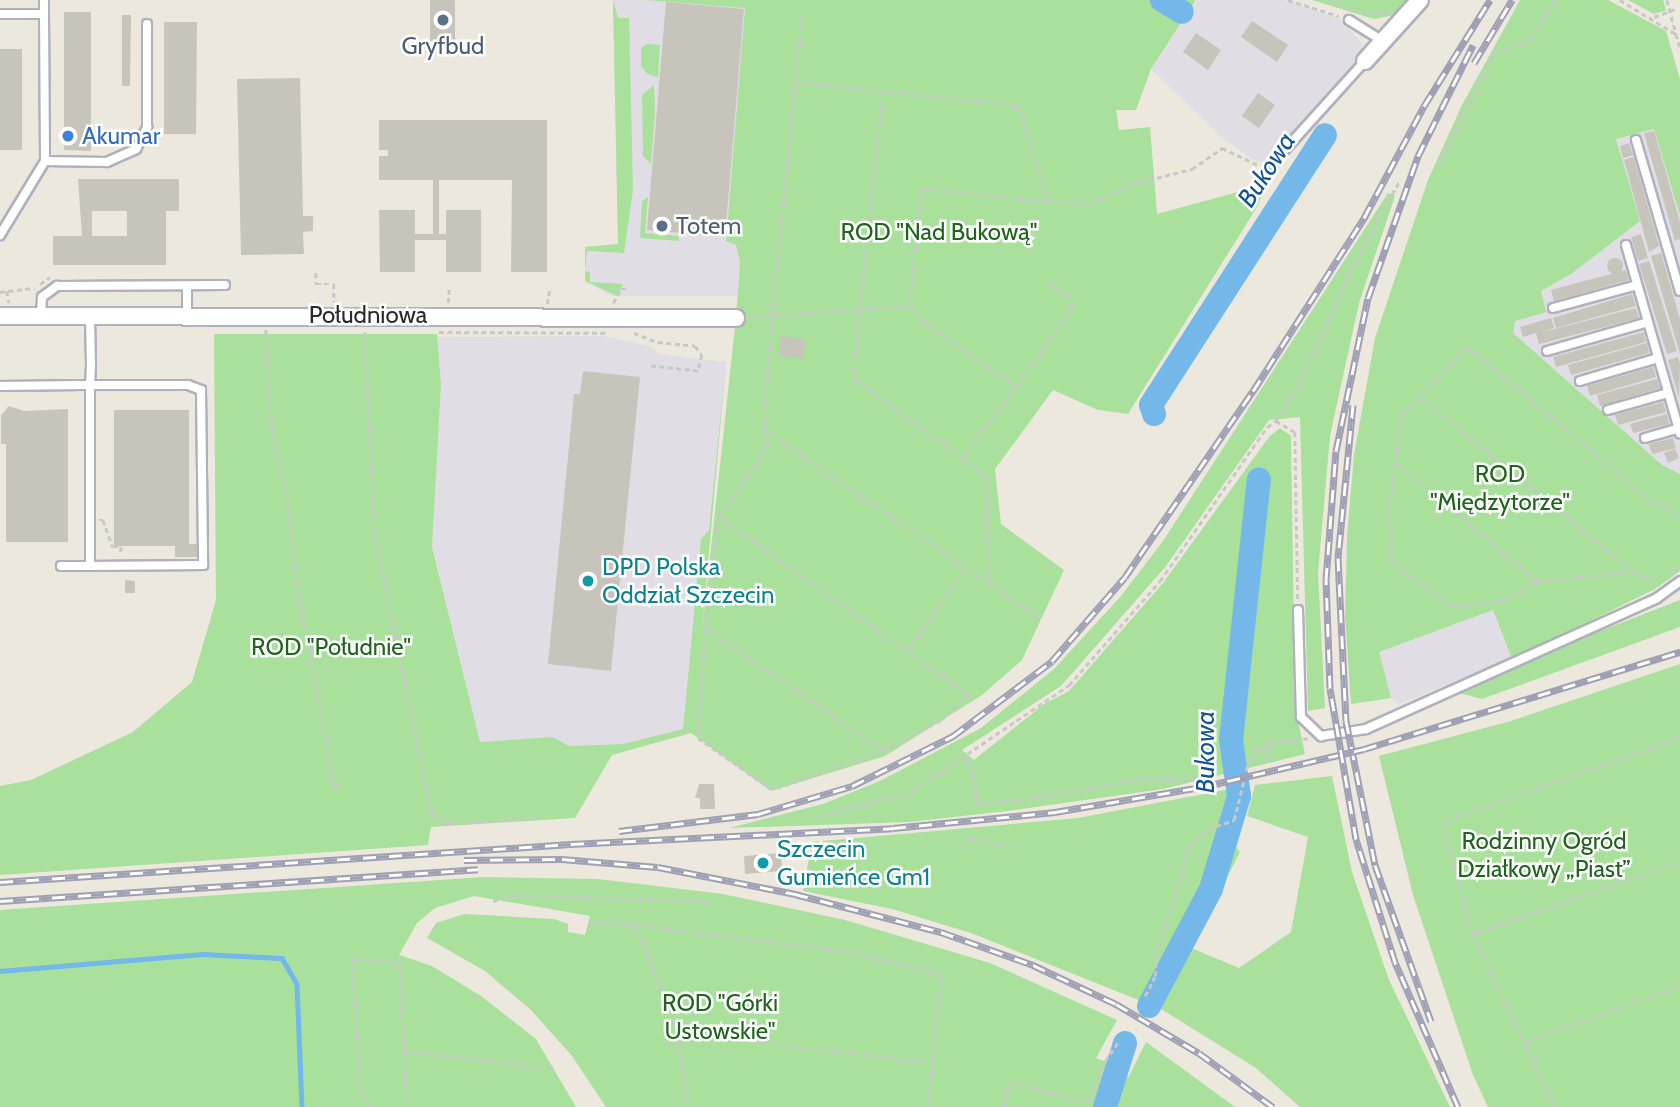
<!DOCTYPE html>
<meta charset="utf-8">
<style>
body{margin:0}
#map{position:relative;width:1680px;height:1107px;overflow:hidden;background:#ece8dd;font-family:Cabin,sans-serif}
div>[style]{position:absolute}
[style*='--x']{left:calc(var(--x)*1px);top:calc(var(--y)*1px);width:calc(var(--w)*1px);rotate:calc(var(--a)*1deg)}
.industrial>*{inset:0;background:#e0dde4}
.green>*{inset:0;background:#a8e09c}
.stream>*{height:4.5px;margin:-2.25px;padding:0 2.25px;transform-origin:2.25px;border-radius:2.25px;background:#74b8e9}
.river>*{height:24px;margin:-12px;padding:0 12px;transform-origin:12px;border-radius:12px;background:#74b8e9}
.building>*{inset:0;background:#c7c4bc}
.round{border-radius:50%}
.path>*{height:2.5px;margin-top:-1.25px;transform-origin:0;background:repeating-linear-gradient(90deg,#c8c8c8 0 5px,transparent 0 8.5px)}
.roads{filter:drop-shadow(2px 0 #b0b1bd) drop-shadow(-2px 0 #b0b1bd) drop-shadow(0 2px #b0b1bd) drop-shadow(0 -2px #b0b1bd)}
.service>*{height:8px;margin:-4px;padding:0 4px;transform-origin:4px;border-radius:4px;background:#fff}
.minor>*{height:16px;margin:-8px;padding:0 8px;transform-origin:8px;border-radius:8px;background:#fff}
.rail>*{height:7px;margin-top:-3.5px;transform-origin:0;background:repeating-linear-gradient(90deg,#fff 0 13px,#a0a0b4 0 26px);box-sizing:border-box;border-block:2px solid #a0a0b4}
.dots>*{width:19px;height:19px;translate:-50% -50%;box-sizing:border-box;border:4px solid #fff;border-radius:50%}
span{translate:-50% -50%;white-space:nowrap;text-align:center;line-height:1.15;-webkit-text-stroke:5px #fff;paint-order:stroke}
.service-label{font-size:24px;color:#4e5e75}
.left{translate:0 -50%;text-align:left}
.shop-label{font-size:24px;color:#366cbe}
.park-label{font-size:24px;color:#21641d}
.street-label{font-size:24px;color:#2a2a2a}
.culture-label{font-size:24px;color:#0d838f}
.water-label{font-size:26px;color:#135495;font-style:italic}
</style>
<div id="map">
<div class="industrial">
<i style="clip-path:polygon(613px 0,760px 0,737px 296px,610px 296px,585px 281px,585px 247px,618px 244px)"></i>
<i style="clip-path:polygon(1198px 0,1283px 0,1339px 18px,1362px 43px,1361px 59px,1266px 161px,1257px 162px,1224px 139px,1151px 69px)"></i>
<i style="clip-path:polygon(1654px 129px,1680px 216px,1680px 474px,1662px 466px,1513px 334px,1514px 321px,1541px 291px,1571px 274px,1616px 139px)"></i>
<i style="clip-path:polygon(603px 336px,650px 346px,659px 354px,726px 362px,709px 530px,701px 539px,683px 729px,623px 744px,569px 746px,553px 737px,480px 743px,432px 547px,441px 384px,437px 337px)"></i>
<i style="clip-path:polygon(1493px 610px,1512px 659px,1399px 704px,1391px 698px,1379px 652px)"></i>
</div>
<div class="green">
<i style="clip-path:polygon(613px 0,618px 18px,629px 18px,633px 190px,624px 253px,587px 251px,585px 271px,590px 272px,590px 282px,623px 284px,617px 296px,585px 281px,585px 247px,618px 244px)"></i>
<i style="clip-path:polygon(646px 0,1196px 0,1151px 69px,1136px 110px,1116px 110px,1119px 130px,1150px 127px,1157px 214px,1267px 184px,1257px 207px,1128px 414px,1098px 410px,1053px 390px,995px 469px,1001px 524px,1064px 570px,1022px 660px,982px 695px,885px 756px,771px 791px,691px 733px,612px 755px,575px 818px,431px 827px,428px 845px,0 875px,0 786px,31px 780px,133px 732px,192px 682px,216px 600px,214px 334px,437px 334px,441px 384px,432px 547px,480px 742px,553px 737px,569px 746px,623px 744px,683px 729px,701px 539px,709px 530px,726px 362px,702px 631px,736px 318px,740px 261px,736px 245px,726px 241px,745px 8px)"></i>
<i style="clip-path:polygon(1312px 0,1410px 0,1390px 16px,1374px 19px)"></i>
<i style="clip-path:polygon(1520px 0,1608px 0,1666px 31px,1680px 79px,1680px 216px,1654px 129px,1616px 139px,1640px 221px,1571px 274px,1541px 291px,1546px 312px,1515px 321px,1513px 333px,1662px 465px,1680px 474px,1680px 571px,1655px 589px,1512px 659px,1493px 610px,1379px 652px,1391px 698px,1351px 704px,1345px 616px,1347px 537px,1354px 455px,1375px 338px,1428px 180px,1462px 105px)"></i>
<i style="clip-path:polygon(1628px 0,1663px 0,1666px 10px,1654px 14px)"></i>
<i style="clip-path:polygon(647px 44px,660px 45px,658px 77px,647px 74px,641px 66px,641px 48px)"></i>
<i style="clip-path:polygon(654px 85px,655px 111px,651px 164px,643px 156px,642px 95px)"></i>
<i style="clip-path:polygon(1388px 193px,1395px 196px,1359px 303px,1330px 436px,1318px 573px,1325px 708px,1308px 711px,1300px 417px,1269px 420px,1166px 566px,1061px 686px,962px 750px,974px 760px,1044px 704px,1069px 691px,1163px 583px,1269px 437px,1280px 428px,1291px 436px,1295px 706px,1305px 754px,1163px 789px,1007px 811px,909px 822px,729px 828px,823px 804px,880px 781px,981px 728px,1054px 669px,1121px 596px,1163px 541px)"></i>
<i style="clip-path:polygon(648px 197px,645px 233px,679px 236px,679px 241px,640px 238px,642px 201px)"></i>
<i style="clip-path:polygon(1680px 600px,1680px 627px,1482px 699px,1459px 693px,1541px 654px)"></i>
<i style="clip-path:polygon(1680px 664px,1680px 1107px,1488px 1107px,1473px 1075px,1413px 895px,1379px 756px,1511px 721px)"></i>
<i style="clip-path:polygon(1332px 776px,1352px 872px,1389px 980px,1450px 1107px,1300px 1107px,1256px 1068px,1161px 1009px,971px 933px,892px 909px,803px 891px,812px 842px,1078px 818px,1230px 789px,1225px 834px,1240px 852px,1191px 948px,1239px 968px,1291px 932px,1308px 837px,1247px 816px,1255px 785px)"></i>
<i style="clip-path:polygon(484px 877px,598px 879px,723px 894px,845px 920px,990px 963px,1117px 1020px,1096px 1058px,1124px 1068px,1128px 1078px,1146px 1042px,1235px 1107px,606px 1107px,572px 1056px,531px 1010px,485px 971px,427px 938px,436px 923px,464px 914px,554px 919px,568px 924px,568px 932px,585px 935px,590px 916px,474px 896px,435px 908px,417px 923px,399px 955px,432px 966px,481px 996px,536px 1039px,576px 1107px,0 1107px,0 910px)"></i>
</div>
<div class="stream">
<i style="--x:0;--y:971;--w:203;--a:-4.8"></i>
<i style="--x:202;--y:954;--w:80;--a:2.9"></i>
<i style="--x:282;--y:958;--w:30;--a:60"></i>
<i style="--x:297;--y:984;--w:123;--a:87.7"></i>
</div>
<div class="river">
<i style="--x:1162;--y:0;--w:23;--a:31"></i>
<i style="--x:1154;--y:414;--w:9;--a:-108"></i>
<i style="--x:1151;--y:405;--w:321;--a:-57.2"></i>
<i style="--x:1149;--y:1006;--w:132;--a:-62.1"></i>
<i style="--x:1211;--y:889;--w:97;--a:-73.2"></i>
<i style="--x:1239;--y:796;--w:57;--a:-98.1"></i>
<i style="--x:1231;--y:740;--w:262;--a:-83.9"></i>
<i style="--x:1105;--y:1107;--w:67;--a:-72.6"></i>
</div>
<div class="building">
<i style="clip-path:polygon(430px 0,455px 0,455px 41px,430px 41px)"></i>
<i style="clip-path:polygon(666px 2px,744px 9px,725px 237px,647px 230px)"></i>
<i style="clip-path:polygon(64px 12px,91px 12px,91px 151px,64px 150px)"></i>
<i style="clip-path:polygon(122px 15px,131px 15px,130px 86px,122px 86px)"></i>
<i style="clip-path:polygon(1252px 21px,1288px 45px,1277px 62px,1241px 37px)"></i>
<i style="clip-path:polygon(164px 22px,197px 22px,196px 134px,164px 134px)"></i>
<i style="clip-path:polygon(1196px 33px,1221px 50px,1208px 70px,1183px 52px)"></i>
<i style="clip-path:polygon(0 49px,22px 49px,22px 150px,0 150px)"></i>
<i style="clip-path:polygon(300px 78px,303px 216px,313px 216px,313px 231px,303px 232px,304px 254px,241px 255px,237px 79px)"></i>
<i style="clip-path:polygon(1258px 93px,1275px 105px,1259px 128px,1242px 116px)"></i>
<i style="clip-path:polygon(379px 120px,547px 120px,547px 272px,511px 272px,512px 180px,439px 180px,439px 234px,446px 234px,446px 210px,481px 210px,481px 272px,446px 272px,446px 240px,415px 240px,415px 272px,380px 272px,379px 210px,415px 210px,415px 234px,433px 234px,433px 180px,379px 180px,379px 156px,388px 156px,388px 150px,379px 150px)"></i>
<i style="clip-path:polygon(1654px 131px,1680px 222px,1680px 239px,1675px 241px,1644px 133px)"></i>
<i style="clip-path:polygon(1629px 143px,1633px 155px,1623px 158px,1620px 146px)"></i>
<i style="clip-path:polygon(1634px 157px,1659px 246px,1649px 252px,1624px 160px)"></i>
<i style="clip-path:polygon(evenodd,78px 179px,179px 179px,179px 211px,166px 211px,166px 265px,53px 265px,53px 236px,82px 236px,78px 179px,92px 211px,127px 211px,127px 236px,92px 236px,92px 211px)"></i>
<i style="clip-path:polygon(1641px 234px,1648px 258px,1638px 261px,1631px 237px)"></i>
<i style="clip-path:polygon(1661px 253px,1680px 319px,1680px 354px,1651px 256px)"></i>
<i class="round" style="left:1607px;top:258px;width:16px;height:16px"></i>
<i style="clip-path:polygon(1649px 261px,1677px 351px,1667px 354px,1639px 264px)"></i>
<i style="clip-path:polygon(1626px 270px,1629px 280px,1554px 301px,1551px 290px)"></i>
<i style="clip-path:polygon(1632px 294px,1636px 306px,1556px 328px,1553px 318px)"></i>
<i style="clip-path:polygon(1636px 308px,1639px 318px,1539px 344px,1536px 333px,1523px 337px,1520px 327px,1551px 318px,1554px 328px,1543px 332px)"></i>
<i style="clip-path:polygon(1644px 332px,1646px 342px,1556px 367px,1553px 357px)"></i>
<i style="clip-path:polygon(780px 336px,805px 339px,804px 358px,779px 356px)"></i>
<i style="clip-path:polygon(1647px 343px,1649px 353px,1571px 375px,1568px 365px)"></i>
<i style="clip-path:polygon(1678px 357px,1680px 364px,1679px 398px,1668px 360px)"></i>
<i style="clip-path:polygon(1653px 367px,1656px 377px,1590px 396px,1587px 386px)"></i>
<i style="clip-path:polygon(583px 371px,640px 377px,611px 671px,548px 664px,574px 394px,580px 394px)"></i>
<i style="clip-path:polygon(1657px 379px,1660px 388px,1600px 406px,1597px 395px)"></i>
<i style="clip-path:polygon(1663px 402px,1666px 412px,1618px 425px,1615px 415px)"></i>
<i style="clip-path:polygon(9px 406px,24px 411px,68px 409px,68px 542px,6px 542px,6px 444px,1px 444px,1px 415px)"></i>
<i style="clip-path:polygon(114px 410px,189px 410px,189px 544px,198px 544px,198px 557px,175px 557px,175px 546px,114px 546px)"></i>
<i style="clip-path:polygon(1667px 414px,1669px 424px,1633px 433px,1630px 424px)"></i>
<i style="clip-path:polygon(1673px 438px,1676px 448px,1652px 454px,1649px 444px)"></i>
<i style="clip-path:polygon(1675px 449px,1679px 458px,1668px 463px,1664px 453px)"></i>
<i style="clip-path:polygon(125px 580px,135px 581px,135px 593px,125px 593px)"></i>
<i style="clip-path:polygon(699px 784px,714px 784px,715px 809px,700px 809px,700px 798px,695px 798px)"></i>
<i style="clip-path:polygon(781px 853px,782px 871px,745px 874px,744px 856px)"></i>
</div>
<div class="path">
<i style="--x:1288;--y:0;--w:53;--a:17.4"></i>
<i style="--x:1329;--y:0;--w:38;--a:18"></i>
<i style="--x:1365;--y:12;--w:23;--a:-2"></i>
<i style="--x:1620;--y:0;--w:66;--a:31.3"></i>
<i style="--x:1676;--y:34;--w:14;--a:73"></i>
<i style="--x:1667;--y:0;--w:35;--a:75"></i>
<i style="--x:1654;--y:17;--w:22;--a:-21"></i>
<i style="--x:797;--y:82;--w:86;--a:6"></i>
<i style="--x:883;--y:91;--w:133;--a:6.1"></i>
<i style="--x:1015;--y:105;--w:6;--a:31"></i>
<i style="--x:1020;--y:108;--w:98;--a:73.4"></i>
<i style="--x:1048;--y:202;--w:127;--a:-174.1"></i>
<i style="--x:922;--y:189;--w:118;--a:95.9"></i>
<i style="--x:910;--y:306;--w:21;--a:49"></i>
<i style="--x:924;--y:322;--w:113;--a:35.2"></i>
<i style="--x:1016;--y:387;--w:89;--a:127.3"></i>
<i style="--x:962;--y:458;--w:131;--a:-144"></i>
<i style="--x:856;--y:381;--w:9;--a:-108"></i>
<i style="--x:853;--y:372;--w:283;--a:-83.9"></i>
<i style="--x:1440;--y:162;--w:123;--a:-63.4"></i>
<i style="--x:1495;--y:52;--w:36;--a:-19"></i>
<i style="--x:1529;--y:40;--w:48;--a:-57"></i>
<i style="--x:1049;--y:202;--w:42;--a:1.4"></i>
<i style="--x:1091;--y:203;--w:45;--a:-24.9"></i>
<i style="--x:1132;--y:184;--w:62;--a:-14"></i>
<i style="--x:1192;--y:169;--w:37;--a:-35"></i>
<i style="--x:1222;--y:148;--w:44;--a:25.4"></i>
<i style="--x:316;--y:273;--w:11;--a:90"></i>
<i style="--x:316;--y:284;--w:18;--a:0"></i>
<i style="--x:334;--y:284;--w:18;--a:90"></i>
<i style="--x:40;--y:284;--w:12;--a:-35"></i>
<i style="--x:7;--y:291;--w:12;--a:81"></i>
<i style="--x:0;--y:292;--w:35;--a:-7"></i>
<i style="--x:448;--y:303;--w:16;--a:-86"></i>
<i style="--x:613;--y:303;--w:16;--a:-60"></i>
<i style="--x:621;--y:289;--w:8;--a:0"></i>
<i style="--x:547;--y:304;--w:17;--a:-80"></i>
<i style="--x:749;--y:317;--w:161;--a:-3.9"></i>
<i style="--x:266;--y:330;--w:99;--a:86.5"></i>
<i style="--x:272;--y:429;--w:61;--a:76.7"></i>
<i style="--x:286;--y:488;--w:113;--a:82.9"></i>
<i style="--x:300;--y:600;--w:193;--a:79.3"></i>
<i style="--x:365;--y:332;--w:202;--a:87.2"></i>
<i style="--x:375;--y:534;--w:286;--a:78.5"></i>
<i style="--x:432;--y:814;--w:17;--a:33"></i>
<i style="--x:446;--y:823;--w:92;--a:-3.7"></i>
<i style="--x:439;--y:332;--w:170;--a:0.3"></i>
<i style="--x:634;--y:333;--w:26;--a:21"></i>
<i style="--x:658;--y:342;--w:37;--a:6"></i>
<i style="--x:695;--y:346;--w:11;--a:52"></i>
<i style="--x:702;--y:355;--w:16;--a:104"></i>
<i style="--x:698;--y:371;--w:47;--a:-173.9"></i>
<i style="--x:1016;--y:387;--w:96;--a:-55.2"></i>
<i style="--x:1071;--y:308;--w:10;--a:-90"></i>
<i style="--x:1071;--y:298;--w:27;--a:-147"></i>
<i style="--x:1422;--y:399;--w:274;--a:39.2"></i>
<i style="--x:1634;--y:572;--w:26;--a:25"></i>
<i style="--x:1276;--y:421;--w:43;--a:-57.4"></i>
<i style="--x:1299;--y:385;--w:127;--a:-65.9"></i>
<i style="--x:1351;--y:269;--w:102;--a:-61.2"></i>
<i style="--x:765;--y:430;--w:333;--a:34.4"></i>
<i style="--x:962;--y:459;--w:31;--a:37"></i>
<i style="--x:987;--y:478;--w:105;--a:88.9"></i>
<i style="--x:1396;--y:463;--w:185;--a:40"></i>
<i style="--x:719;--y:518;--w:111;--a:97.3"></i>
<i style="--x:705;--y:628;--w:110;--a:93.6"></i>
<i style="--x:698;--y:738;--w:88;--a:34.8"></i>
<i style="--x:770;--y:788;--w:7;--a:0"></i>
<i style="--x:777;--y:788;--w:113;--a:-19.7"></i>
<i style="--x:883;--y:750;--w:65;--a:-27.3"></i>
<i style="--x:941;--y:720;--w:37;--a:-41"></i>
<i style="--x:969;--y:696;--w:307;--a:-144.5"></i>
<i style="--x:719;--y:518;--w:87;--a:-56.3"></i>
<i style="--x:767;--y:446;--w:35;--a:-95"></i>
<i style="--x:764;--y:411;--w:94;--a:-85.1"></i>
<i style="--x:772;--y:317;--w:301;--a:-84.3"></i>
<i style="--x:99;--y:520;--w:4;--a:0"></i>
<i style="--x:103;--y:520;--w:29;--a:70"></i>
<i style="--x:113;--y:547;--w:8;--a:0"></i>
<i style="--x:121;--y:547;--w:9;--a:90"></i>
<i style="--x:1634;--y:572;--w:97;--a:174.1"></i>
<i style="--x:1538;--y:582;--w:40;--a:152"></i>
<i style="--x:1503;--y:601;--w:48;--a:172.9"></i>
<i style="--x:1455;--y:607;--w:78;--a:-145.5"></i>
<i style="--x:1391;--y:563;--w:62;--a:-90.9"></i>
<i style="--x:1390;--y:501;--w:87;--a:-82.1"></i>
<i style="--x:1402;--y:415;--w:92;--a:-46.8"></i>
<i style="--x:1465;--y:348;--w:9;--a:21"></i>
<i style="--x:1473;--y:351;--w:230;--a:40.1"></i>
<i style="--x:1649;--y:499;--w:35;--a:27"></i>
<i style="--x:1669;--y:574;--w:14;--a:-39"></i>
<i style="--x:705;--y:628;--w:216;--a:34.4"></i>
<i style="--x:906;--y:652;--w:104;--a:-54.8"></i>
<i style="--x:966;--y:758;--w:21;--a:65"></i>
<i style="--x:975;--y:777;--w:26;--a:88"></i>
<i style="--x:976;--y:803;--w:43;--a:-4"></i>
<i style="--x:1019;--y:800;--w:130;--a:-9.8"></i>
<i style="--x:1147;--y:778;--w:50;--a:2.3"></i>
<i style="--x:1267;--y:759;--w:16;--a:-83"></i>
<i style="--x:1269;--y:743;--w:39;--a:-7"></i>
<i style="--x:817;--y:817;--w:97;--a:-14.9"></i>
<i style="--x:911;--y:792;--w:191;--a:-34.1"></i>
<i style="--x:1069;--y:685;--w:138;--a:-48.8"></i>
<i style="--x:1160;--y:581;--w:188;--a:-55.2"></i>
<i style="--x:1267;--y:427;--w:11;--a:-34"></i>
<i style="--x:1276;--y:421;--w:22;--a:30"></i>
<i style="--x:1295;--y:432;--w:167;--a:89"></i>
<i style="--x:968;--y:851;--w:14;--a:-78"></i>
<i style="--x:971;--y:837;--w:40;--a:14.4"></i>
<i style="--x:493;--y:901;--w:18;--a:-19"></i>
<i style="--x:510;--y:895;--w:202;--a:1.7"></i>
<i style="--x:588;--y:922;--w:44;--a:2.6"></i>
<i style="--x:632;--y:924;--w:17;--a:57"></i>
<i style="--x:641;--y:938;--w:101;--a:68.5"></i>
<i style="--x:678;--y:1032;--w:76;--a:82.4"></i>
<i style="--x:632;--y:924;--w:215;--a:7.2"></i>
<i style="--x:845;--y:951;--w:93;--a:13"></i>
<i style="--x:936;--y:972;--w:9;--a:49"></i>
<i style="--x:942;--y:979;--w:129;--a:96.2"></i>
<i style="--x:1472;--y:934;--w:220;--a:-19.1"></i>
<i style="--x:1145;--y:996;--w:22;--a:-63"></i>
<i style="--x:1155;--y:976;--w:26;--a:-86"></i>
<i style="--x:1157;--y:950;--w:108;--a:-72.2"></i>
<i style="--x:1190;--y:847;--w:25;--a:-45"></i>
<i style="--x:1208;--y:829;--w:28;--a:-19"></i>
<i style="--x:1234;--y:820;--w:55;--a:-76.2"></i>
<i style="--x:1247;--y:767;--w:20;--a:-63"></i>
<i style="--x:1256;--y:749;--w:14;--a:-25"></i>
<i style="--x:678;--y:1032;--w:258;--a:6.9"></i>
<i style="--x:1525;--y:1042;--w:165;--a:-19.9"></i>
<i style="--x:404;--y:1051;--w:151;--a:6.5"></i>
<i style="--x:371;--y:1107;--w:18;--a:-124"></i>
<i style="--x:361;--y:1092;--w:133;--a:-93.9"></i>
<i style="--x:352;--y:959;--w:48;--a:4.8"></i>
<i style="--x:400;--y:963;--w:144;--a:87.2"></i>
<i style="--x:1003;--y:1107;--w:26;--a:-77"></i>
<i style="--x:1009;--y:1082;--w:82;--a:13.4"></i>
<i style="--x:1089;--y:1101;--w:43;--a:-68.2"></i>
<i style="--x:1105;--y:1061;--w:24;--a:-55"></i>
<i style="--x:1555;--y:1107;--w:192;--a:-115.6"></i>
<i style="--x:1472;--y:934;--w:110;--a:-104.8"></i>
<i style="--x:1444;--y:828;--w:9;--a:-72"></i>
<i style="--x:1447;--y:819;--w:247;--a:-19.2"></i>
</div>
<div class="roads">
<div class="service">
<i style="--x:0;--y:14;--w:44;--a:0"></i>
<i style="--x:44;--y:14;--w:147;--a:89.6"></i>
<i style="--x:45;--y:161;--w:87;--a:121.3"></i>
<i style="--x:44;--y:14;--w:14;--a:-90"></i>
<i style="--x:1349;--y:20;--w:40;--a:32"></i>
<i style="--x:1636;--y:140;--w:157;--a:73.8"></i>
<i style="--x:45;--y:161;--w:62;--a:0.9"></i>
<i style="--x:107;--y:162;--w:32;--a:-24"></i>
<i style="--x:136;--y:149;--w:25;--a:-63"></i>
<i style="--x:147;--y:127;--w:103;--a:-90"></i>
<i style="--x:1272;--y:164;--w:139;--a:-47.9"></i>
<i style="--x:1626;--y:245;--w:196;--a:74"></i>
<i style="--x:187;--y:286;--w:30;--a:90"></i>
<i style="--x:1553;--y:308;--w:87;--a:-15.3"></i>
<i style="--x:41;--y:316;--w:19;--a:-87"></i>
<i style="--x:42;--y:297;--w:19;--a:-36"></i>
<i style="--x:57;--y:286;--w:168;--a:-0.3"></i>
<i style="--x:1547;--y:351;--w:105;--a:-16"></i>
<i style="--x:1580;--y:381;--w:81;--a:-16.4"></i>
<i style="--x:0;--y:386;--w:82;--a:-0.7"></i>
<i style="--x:82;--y:385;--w:106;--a:0"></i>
<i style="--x:188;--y:385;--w:14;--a:21"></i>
<i style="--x:201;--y:390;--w:175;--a:89.3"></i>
<i style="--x:203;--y:565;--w:113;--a:179.5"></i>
<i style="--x:90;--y:566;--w:181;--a:-90"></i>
<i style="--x:90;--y:385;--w:20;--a:-87"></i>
<i style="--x:91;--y:365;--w:49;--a:-91.2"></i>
<i style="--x:1608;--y:410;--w:62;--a:-15.8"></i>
<i style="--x:1645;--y:438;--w:35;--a:-16"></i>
<i style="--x:61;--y:566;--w:29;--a:0"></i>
<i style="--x:1298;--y:610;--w:107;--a:88.4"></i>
<i style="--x:1301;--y:717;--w:28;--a:44"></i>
<i style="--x:1321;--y:736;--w:46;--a:-8.8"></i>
<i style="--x:1366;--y:729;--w:319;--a:-24.2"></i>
<i style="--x:1657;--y:598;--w:29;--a:-36"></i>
</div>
<div class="minor">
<i style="--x:1365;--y:61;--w:82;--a:-48"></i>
<i style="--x:0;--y:316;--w:736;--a:0.16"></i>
</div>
</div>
<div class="rail">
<i style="--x:1474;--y:63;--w:74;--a:-58.9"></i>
<i style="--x:1353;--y:405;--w:154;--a:95.6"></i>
<i style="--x:1338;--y:558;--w:163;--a:87.2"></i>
<i style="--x:1346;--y:721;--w:147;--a:78.6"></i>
<i style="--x:1375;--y:865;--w:166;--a:70.3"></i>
<i style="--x:619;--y:831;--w:140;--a:-7"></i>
<i style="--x:758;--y:814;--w:98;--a:-16.6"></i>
<i style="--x:852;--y:786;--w:113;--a:-26.3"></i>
<i style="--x:953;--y:736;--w:124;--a:-37.1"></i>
<i style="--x:1052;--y:661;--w:111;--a:-49"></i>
<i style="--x:1125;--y:577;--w:226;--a:-55.5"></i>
<i style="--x:1253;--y:391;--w:206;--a:-57.3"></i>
<i style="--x:1364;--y:218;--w:127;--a:-61.8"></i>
<i style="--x:1424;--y:106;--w:125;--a:-58.1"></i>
<i style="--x:464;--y:860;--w:98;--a:-0.6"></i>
<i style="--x:562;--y:859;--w:96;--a:4.8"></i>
<i style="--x:658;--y:867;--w:140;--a:11.1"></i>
<i style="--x:795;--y:894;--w:151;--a:14.6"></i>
<i style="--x:941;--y:932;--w:98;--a:19.7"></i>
<i style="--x:1033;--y:965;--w:92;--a:25.2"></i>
<i style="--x:1116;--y:1004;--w:96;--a:30.6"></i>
<i style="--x:1199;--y:1053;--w:92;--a:36.1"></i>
<i style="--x:0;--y:882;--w:572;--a:-3.81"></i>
<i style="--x:571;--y:844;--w:322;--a:-2.8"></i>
<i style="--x:893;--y:828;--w:163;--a:-5.6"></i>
<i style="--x:1055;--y:812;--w:149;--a:-9.7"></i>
<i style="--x:1202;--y:787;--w:166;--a:-13.2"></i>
<i style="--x:1364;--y:749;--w:331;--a:-17.1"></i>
<i style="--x:0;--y:901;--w:479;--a:-3.8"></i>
<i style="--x:1458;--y:1107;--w:158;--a:-113.5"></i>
<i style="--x:1395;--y:962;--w:129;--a:-107.6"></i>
<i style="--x:1356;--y:839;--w:153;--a:-99.8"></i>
<i style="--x:1330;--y:688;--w:108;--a:-92.1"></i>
<i style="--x:1326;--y:580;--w:129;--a:-85.6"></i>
<i style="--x:1336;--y:451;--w:156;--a:-78.2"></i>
<i style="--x:1368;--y:298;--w:151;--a:-70.6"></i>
<i style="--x:1418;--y:156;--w:124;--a:-63.6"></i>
</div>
<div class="dots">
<i style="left:443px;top:20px;background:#5c6f8a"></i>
<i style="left:68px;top:136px;background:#3f7fe0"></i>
<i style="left:662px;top:226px;background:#5c6f8a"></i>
<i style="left:588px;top:581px;background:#0f9aa8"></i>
<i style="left:763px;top:863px;background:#0f9aa8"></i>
</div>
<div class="service-label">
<span style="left:443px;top:46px">Gryfbud</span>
<span class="left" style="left:676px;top:226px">Totem</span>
</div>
<div class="shop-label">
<span class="left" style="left:82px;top:136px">Akumar</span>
</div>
<div class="park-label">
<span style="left:939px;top:232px">ROD "Nad Bukową"</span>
<span style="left:1500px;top:488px">ROD<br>"Międzytorze"</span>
<span style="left:331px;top:647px">ROD "Południe"</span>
<span style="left:1544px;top:855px">Rodzinny Ogród<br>Działkowy „Piast”</span>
<span style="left:720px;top:1017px">ROD "Górki<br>Ustowskie"</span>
</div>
<div class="street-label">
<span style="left:368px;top:315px">Południowa</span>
</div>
<div class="culture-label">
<span class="left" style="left:602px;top:581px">DPD Polska<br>Oddział Szczecin</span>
<span class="left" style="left:777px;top:863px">Szczecin<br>Gumieńce Gm1</span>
</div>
<div class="water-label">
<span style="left:1267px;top:170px;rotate:-57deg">Bukowa</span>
<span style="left:1206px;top:752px;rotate:-90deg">Bukowa</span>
</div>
</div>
